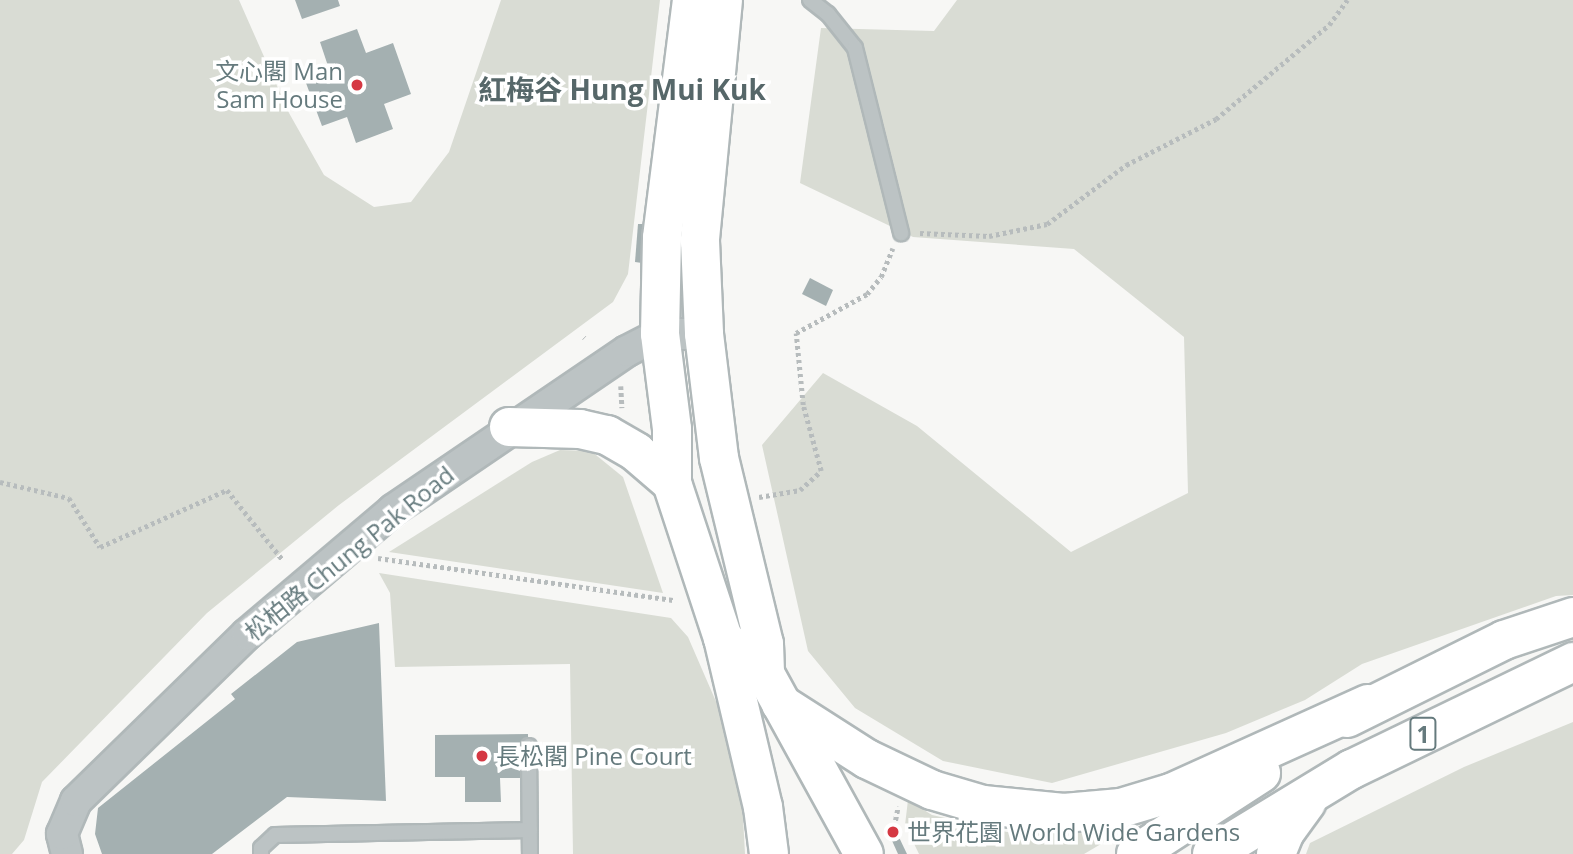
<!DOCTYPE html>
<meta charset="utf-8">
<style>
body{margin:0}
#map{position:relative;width:1573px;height:854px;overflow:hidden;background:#f7f7f5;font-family:"Open Sans","Noto Sans TC",sans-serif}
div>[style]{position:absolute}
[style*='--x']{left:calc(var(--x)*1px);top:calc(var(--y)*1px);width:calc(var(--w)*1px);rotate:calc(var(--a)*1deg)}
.green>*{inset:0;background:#d9dcd4}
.building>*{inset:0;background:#a4b0b1}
.path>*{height:4.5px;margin-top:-2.25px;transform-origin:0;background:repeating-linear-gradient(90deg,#b7bcbd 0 3.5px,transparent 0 7px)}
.roads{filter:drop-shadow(2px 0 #b0b8b9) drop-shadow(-2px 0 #b0b8b9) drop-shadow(0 2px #b0b8b9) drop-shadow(0 -2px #b0b8b9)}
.lane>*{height:14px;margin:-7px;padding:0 7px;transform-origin:7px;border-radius:7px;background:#bcc3c4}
.street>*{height:30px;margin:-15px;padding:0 15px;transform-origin:15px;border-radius:15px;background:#bcc3c4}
.primary>*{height:38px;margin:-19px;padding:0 19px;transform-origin:19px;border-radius:19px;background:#fff}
.highway>*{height:38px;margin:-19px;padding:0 19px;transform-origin:19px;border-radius:19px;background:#fff}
.dots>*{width:19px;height:19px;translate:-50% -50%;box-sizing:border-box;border:4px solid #fff;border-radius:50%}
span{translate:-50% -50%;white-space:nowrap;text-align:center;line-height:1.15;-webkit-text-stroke:7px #fff;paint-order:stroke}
.shield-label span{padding:2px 5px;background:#fff;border:2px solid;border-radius:5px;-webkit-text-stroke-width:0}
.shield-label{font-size:23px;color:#657a7d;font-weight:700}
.poi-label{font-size:24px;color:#657a7d}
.right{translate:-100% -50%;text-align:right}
.left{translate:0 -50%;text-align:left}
.street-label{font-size:24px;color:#657a7d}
.quarter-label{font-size:28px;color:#566769;font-weight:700}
</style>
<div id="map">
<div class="green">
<i style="clip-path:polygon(0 0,239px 0,289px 113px,324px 175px,374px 207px,411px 202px,449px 152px,501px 0,660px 0,628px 274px,613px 302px,339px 505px,207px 613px,42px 782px,24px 840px,12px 854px,0 854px)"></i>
<i style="clip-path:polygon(957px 0,1573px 0,1573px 595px,1556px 596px,1362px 664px,1305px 700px,1226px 733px,1052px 783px,943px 761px,855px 708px,808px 651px,762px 445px,823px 373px,917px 426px,1071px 552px,1188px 493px,1184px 337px,1074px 249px,913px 237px,800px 183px,821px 28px,934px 31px)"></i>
<i style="clip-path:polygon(560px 450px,591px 451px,623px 477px,663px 593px,389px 552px,532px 462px)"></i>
<i style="clip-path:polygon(379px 573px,671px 618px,688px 637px,724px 720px,742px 798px,745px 854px,573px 854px,570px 664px,395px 667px,390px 593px)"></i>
<i style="clip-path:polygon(1573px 722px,1573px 854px,1306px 854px,1310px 843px,1464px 767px)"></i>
<i style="clip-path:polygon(908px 800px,932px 815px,1007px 832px,1073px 832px,1154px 813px,1084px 854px,919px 854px,905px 825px)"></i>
</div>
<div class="building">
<i style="clip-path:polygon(295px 0,338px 0,340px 6px,302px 19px)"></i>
<i style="clip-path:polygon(357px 29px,366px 53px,393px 43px,411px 94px,384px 104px,393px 129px,356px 143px,347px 117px,322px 126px,303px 75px,328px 66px,320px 42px)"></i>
<i style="clip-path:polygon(638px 224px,645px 224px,642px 263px,635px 262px)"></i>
<i style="clip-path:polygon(810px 278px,833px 290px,826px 306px,802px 294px)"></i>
<i style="clip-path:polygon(379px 623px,386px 801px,287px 797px,212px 854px,102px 854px,95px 834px,98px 808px,235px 699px,231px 694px,297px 642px)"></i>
<i style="clip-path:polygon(528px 734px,529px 778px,500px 778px,501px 802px,465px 802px,465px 777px,435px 777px,435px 735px)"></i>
<i style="clip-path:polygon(896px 831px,907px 854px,898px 854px,889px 834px)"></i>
</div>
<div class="path">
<i style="--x:920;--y:233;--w:69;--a:2.5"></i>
<i style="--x:989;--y:236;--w:59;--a:-11.7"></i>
<i style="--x:1047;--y:224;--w:99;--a:-36.8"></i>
<i style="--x:1126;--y:165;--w:101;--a:-27.1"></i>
<i style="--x:1216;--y:119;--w:147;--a:-39.8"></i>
<i style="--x:1329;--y:25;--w:31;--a:-54"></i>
<i style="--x:584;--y:337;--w:1;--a:45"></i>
<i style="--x:621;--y:386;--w:22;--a:87"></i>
<i style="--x:0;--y:482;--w:71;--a:13.1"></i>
<i style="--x:69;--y:498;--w:58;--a:57.7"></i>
<i style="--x:100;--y:547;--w:139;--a:-24.2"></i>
<i style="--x:227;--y:490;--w:88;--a:51.4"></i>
<i style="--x:759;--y:497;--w:42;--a:-9.7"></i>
<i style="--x:800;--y:490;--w:28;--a:-42"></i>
<i style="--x:821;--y:471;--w:68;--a:-105.3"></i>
<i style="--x:803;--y:405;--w:72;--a:-95.6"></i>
<i style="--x:796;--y:333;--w:81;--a:-28.8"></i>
<i style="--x:867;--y:294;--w:22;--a:-51"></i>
<i style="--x:881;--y:277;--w:31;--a:-68"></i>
<i style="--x:378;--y:558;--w:298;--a:8.1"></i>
<i style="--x:894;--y:827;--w:21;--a:-79"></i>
</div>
<div class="roads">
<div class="lane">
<i style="--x:810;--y:0;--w:23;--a:38"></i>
<i style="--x:828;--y:14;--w:43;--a:51.5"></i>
<i style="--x:855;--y:48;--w:191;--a:76"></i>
<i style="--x:529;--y:746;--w:108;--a:89.5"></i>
<i style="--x:261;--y:854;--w:6;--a:-90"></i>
<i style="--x:261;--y:848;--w:19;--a:-43"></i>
<i style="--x:275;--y:835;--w:255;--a:-1.1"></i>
</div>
<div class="street">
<i style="--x:67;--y:854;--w:21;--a:-104"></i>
<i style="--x:62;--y:834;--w:36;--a:-67"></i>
<i style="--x:76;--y:801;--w:239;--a:-44.3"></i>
<i style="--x:247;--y:634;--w:192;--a:-40.3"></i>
<i style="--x:393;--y:510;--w:283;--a:-34.2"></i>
<i style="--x:627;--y:351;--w:37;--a:-27"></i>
<i style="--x:660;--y:334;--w:44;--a:0"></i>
</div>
<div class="primary">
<i style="--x:692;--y:0;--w:240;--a:97.2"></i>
<i style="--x:662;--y:238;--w:96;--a:91.2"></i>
<i style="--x:660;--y:334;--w:96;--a:82.8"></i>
<i style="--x:672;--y:429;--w:54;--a:90"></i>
<i style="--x:672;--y:483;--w:163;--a:71.8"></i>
<i style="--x:723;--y:638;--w:35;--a:46"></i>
<i style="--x:723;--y:0;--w:242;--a:95.5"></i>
<i style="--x:700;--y:241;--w:93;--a:87.5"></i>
<i style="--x:704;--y:334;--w:125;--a:83.1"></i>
<i style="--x:719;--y:458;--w:191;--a:76.4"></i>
<i style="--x:764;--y:644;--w:30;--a:88"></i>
<i style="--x:765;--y:674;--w:205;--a:61.2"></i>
<i style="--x:509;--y:427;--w:71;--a:1.6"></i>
<i style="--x:580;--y:429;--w:28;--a:13"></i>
<i style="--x:607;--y:435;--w:34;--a:30"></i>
<i style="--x:636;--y:452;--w:48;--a:40.7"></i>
</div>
<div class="highway">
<i style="--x:723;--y:638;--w:174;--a:76.7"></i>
<i style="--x:763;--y:807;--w:47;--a:82.7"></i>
<i style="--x:781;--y:704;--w:102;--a:32.6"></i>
<i style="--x:867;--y:759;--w:72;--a:25.5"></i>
<i style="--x:932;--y:790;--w:53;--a:16.4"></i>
<i style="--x:983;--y:805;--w:81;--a:5.6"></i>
<i style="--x:1064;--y:813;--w:57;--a:-5"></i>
<i style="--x:1121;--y:808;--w:52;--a:-16.7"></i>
<i style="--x:1171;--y:793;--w:216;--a:-24.3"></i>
<i style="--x:1347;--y:718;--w:175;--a:-26.4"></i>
<i style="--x:1504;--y:640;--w:73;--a:-18.4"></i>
<i style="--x:1136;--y:854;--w:149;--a:-32.9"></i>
<i style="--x:1212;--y:854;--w:164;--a:-31.3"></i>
<i style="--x:1352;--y:769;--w:246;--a:-25.8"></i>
<i style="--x:1276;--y:854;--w:24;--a:-68"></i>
<i style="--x:1285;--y:832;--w:37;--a:-54"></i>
</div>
</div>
<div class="dots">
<i style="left:357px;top:85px;background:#d53843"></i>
<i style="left:482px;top:756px;background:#d53843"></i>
<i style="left:893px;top:832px;background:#d53843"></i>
</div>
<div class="shield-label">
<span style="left:1423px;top:734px">1</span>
</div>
<div class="poi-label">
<span class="right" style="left:343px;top:85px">文心閣 Man<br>Sam House</span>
<span class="left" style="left:496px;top:756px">長松閣 Pine Court</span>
<span class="left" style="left:907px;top:832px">世界花園 World Wide Gardens</span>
</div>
<div class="street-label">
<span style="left:349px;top:553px;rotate:-39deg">松柏路 Chung Pak Road</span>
</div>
<div class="quarter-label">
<span style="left:622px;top:89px">紅梅谷 Hung Mui Kuk</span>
</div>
</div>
